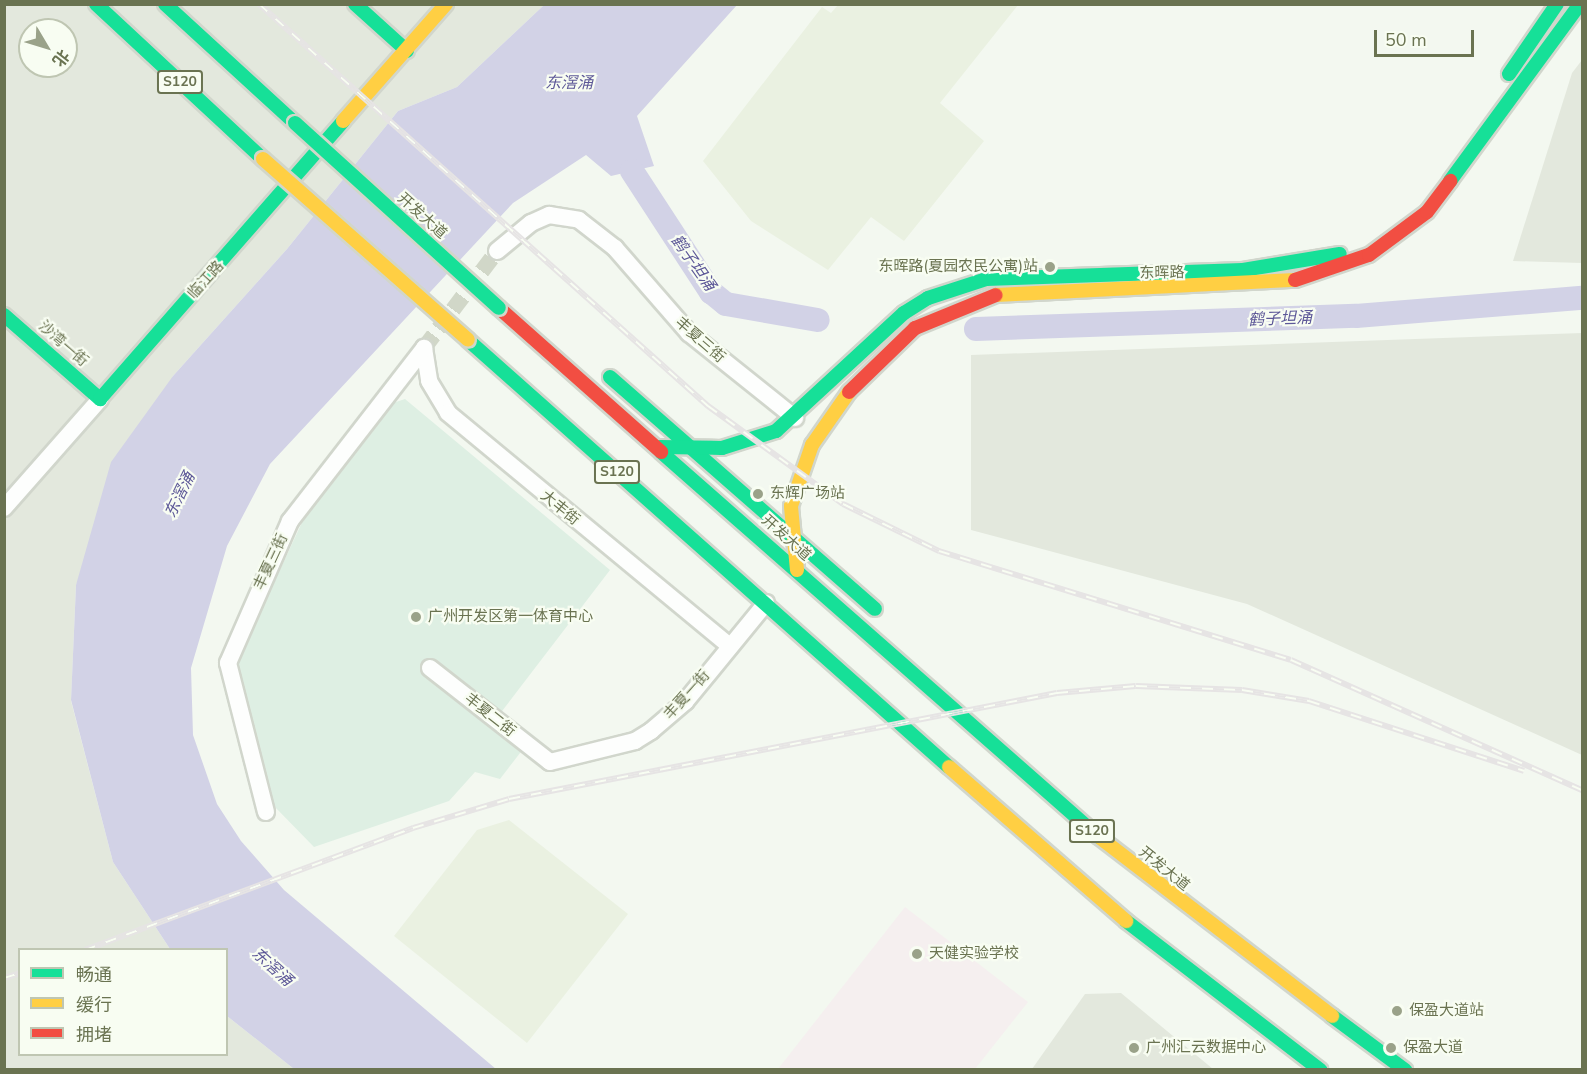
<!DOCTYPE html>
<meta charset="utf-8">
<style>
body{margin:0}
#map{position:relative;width:1587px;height:1074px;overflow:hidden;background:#f3f8f0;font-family:"Nunito Sans","Noto Sans SC",sans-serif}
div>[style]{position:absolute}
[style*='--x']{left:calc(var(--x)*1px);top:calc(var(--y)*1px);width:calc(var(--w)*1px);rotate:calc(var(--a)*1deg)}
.residential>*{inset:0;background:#eaf1e1}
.industrial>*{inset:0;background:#e3e8dd}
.education>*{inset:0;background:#f5efef}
.green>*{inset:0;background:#deefe3}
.water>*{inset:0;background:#d2d2e6}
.river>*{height:24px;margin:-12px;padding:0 12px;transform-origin:12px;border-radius:12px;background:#d2d2e6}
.street-tunnel>*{height:16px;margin-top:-8px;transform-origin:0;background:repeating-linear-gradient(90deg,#d1d7c8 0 16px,transparent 0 24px)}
.roads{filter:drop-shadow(2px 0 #d1d6cc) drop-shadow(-2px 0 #d1d6cc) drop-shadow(0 2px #d1d6cc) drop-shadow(0 -2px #d1d6cc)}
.street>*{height:16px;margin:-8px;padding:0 8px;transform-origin:8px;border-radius:8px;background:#fdfefd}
.fast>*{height:14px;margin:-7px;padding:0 7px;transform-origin:7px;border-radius:7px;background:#16e098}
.slow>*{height:14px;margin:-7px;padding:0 7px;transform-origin:7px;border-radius:7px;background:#ffcf43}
.jam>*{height:14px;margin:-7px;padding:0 7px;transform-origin:7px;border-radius:7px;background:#f24e42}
.rail>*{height:6px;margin-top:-3px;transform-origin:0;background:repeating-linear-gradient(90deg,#f8fdf2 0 11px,#e6e4e4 0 22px);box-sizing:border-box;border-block:2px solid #e6e4e4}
.bridges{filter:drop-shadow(2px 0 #d2d6c9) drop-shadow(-2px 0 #d2d6c9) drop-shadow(0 2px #d2d6c9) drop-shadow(0 -2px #d2d6c9)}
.fast-bridge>*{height:14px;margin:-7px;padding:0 7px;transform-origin:7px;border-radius:7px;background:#16e098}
.slow-bridge>*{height:14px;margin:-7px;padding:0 7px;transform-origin:7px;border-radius:7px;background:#ffcf43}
.dots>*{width:16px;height:16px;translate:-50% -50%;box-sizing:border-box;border:3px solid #f8fdf2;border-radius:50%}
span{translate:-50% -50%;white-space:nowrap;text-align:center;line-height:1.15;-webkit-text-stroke:4.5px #f8fdf2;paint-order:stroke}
.shield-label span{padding:2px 4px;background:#f8fdf2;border:2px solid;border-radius:4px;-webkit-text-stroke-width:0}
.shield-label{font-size:14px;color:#6a7351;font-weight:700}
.street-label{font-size:15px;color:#6a7351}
.poi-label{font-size:15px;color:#6a7351}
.right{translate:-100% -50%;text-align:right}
.left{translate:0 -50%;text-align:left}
.water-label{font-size:16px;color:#5d5898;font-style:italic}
.frame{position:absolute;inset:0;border:6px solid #6a7351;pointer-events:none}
.legend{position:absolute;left:18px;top:948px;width:210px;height:108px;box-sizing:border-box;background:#f8fdf2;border:2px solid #bfc6b2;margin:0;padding:8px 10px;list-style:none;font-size:18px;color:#6a7351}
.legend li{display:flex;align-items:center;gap:12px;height:30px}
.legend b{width:30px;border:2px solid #bfc6b2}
.north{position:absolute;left:18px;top:18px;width:60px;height:60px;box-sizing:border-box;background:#f8fdf2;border:2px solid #bfc6b2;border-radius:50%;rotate:128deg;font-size:16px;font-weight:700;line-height:24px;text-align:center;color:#6a7351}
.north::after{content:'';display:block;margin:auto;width:21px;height:27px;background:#9aa289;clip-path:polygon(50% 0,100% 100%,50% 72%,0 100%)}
.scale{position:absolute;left:1374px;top:30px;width:100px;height:27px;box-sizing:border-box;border:3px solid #6a7351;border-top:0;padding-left:8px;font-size:18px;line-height:21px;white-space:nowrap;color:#6a7351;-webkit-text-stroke:4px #f8fdf2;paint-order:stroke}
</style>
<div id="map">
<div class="residential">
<i style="clip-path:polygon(838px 5px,1018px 5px,940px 103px,984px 141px,904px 241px,871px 217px,828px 270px,751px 221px,703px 161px,822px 7px,831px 13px)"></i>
<i style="clip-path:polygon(509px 820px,628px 914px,527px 1043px,394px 936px,477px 830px)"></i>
</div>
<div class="industrial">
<i style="clip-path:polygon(evenodd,5px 5px,544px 5px,457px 87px,398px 111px,287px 249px,173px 376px,76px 585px,71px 701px,113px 862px,170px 949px,20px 950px,20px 1054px,226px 1054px,227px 1016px,294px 1069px,5px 1070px,5px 5px,30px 30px,66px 30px,66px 66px,30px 66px,30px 30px)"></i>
<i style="clip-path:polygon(1582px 60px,1582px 263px,1513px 261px,1572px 73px)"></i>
<i style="clip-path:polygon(1582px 333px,1582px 755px,1247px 604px,971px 530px,971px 355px)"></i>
<i style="clip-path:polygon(1121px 993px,1213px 1069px,1032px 1069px,1085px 994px)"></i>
</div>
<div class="education">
<i style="clip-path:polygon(905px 907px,1028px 1002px,975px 1069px,778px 1069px)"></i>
</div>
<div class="green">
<i style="clip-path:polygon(405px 399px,610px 570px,499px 715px,530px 740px,500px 779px,475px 772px,449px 801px,314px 847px,274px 806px,236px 665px,304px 518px,393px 403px)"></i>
</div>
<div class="water">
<i style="clip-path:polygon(544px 5px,737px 5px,637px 116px,654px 166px,611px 176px,586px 155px,513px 203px,270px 464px,227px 546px,191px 668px,193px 735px,217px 804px,241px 841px,284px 890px,496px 1069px,294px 1069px,227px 1016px,226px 950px,170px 949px,113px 862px,71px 700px,76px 585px,111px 462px,173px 376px,287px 249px,398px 111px,457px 87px)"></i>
</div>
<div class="river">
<i style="--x:632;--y:171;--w:145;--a:56.9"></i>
<i style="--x:711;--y:292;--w:19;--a:39"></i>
<i style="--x:726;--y:304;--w:93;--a:9.9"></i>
<i style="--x:976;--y:329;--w:380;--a:-2"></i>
<i style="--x:1356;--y:316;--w:227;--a:-4.6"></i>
</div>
<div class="street-tunnel">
<i style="--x:424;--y:348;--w:121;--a:-53"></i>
</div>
<div class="roads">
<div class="street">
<i style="--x:497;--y:251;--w:44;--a:-39.5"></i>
<i style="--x:531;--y:223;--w:20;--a:-24"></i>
<i style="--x:549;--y:215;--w:30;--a:9"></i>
<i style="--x:579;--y:220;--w:46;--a:37.9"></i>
<i style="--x:615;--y:248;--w:113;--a:49"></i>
<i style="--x:689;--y:333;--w:136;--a:38.7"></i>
<i style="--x:424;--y:348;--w:33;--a:81"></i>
<i style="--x:429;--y:381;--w:37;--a:59"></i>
<i style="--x:448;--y:413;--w:366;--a:39.6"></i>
<i style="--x:4;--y:508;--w:145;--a:-48.6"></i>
<i style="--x:430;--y:668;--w:152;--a:38.1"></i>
<i style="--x:550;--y:762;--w:88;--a:-13.9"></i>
<i style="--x:635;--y:741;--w:19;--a:-32"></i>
<i style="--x:651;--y:731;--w:45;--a:-40.5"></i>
<i style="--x:685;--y:702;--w:128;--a:-50.7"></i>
<i style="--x:266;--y:812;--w:154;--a:-104.3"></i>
<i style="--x:228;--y:663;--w:155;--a:-66.4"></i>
<i style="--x:290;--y:521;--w:219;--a:-52.2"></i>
</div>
<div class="fast">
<i style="--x:96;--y:4;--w:228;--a:42.9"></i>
<i style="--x:165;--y:4;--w:176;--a:42.5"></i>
<i style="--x:355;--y:4;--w:70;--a:42.1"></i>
<i style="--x:1509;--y:74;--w:85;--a:-55.6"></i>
<i style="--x:1450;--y:181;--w:220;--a:-53.7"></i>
<i style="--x:4;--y:315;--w:128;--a:41.2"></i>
<i style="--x:100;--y:399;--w:369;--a:-48.8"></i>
<i style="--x:468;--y:340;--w:643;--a:41.6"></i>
<i style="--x:610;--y:377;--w:352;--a:41.2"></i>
<i style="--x:660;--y:447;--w:62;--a:0.9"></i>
<i style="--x:722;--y:448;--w:57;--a:-17.5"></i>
<i style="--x:776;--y:431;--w:174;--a:-42.7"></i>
<i style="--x:904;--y:313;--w:28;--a:-32"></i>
<i style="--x:928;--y:298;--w:61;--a:-18.1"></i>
<i style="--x:986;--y:279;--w:257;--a:-2"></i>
<i style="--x:1243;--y:270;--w:98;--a:-9.4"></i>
<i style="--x:661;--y:452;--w:583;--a:41.32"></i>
<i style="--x:1126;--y:921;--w:245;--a:37.5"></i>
<i style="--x:1332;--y:1016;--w:91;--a:36.5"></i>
</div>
<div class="slow">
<i style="--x:343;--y:121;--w:156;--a:-48.6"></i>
<i style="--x:996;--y:295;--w:299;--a:-2.9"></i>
<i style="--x:797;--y:570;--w:64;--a:-95.4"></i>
<i style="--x:791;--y:506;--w:65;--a:-71"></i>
<i style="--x:812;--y:445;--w:65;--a:-55.1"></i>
<i style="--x:949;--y:767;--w:235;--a:41"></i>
<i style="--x:1099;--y:837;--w:294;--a:37.5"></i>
</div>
<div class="jam">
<i style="--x:1295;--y:280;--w:78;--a:-18.7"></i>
<i style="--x:1369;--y:255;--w:72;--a:-36.6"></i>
<i style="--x:1427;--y:212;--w:39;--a:-53"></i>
<i style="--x:499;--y:308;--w:217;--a:41.6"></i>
<i style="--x:849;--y:392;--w:92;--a:-44.1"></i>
<i style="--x:915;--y:328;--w:87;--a:-22.2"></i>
</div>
</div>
<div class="rail">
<i style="--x:259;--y:4;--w:603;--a:41.84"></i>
<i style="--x:708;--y:406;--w:167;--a:36"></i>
<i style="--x:843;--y:504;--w:107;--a:26.1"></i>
<i style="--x:939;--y:551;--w:368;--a:17.2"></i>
<i style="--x:1291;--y:660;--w:319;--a:24.1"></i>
<i style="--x:85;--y:950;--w:350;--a:-20.4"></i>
<i style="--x:413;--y:828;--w:100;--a:-16.8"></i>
<i style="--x:509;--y:799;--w:558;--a:-10.95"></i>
<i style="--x:1057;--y:693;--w:79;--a:-5.1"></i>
<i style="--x:1136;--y:686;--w:106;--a:2.2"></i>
<i style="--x:1242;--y:690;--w:68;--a:9.3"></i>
<i style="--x:1309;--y:701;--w:226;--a:18"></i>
<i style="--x:4;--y:978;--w:17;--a:-17"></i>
</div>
<div class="bridges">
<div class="fast-bridge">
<i style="--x:295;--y:123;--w:275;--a:42.2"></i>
</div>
<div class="slow-bridge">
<i style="--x:263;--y:159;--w:273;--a:41.4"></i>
</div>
</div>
<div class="dots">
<i style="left:1050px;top:267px;background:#9aa289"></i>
<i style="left:758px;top:494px;background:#9aa289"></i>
<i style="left:416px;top:617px;background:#9aa289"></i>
<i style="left:917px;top:954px;background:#9aa289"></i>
<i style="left:1397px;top:1011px;background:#9aa289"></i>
<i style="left:1134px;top:1048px;background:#9aa289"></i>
<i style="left:1391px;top:1048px;background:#9aa289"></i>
</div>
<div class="shield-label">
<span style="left:180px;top:82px">S120</span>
<span style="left:617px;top:472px">S120</span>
<span style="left:1092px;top:831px">S120</span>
</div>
<div class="street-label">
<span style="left:422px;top:216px;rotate:42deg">开发大道</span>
<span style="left:1162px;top:273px;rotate:-1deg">东晖路</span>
<span style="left:206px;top:280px;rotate:-48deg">临江路</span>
<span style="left:700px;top:340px;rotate:41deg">丰夏三街</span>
<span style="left:63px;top:344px;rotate:41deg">沙湾一街</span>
<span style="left:560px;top:508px;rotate:39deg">大丰街</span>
<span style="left:786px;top:538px;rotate:42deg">开发大道</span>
<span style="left:271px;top:562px;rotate:-65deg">丰夏三街</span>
<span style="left:687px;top:695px;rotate:-48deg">丰夏一街</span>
<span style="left:490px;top:715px;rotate:38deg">丰夏二街</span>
<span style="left:1164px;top:869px;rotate:39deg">开发大道</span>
</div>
<div class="poi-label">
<span class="right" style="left:1038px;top:267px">东晖路(夏园农民公寓)站</span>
<span class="left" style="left:770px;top:494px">东辉广场站</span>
<span class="left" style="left:428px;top:617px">广州开发区第一体育中心</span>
<span class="left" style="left:929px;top:954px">天健实验学校</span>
<span class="left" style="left:1409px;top:1011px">保盈大道站</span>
<span class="left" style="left:1146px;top:1048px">广州汇云数据中心</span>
<span class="left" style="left:1403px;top:1048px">保盈大道</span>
</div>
<div class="water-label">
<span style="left:569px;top:83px">东滘涌</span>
<span style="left:693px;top:263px;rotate:55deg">鹤子坦涌</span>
<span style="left:1280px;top:319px;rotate:-2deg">鹤子坦涌</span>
<span style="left:180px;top:495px;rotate:-64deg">东滘涌</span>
<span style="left:272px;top:967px;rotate:42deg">东滘涌</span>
</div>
<div class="frame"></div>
<ul class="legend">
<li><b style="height:8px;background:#16e098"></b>畅通</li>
<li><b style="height:8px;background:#ffcf43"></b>缓行</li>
<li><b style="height:8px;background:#f24e42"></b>拥堵</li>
</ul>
<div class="north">北</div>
<div class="scale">50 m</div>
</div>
